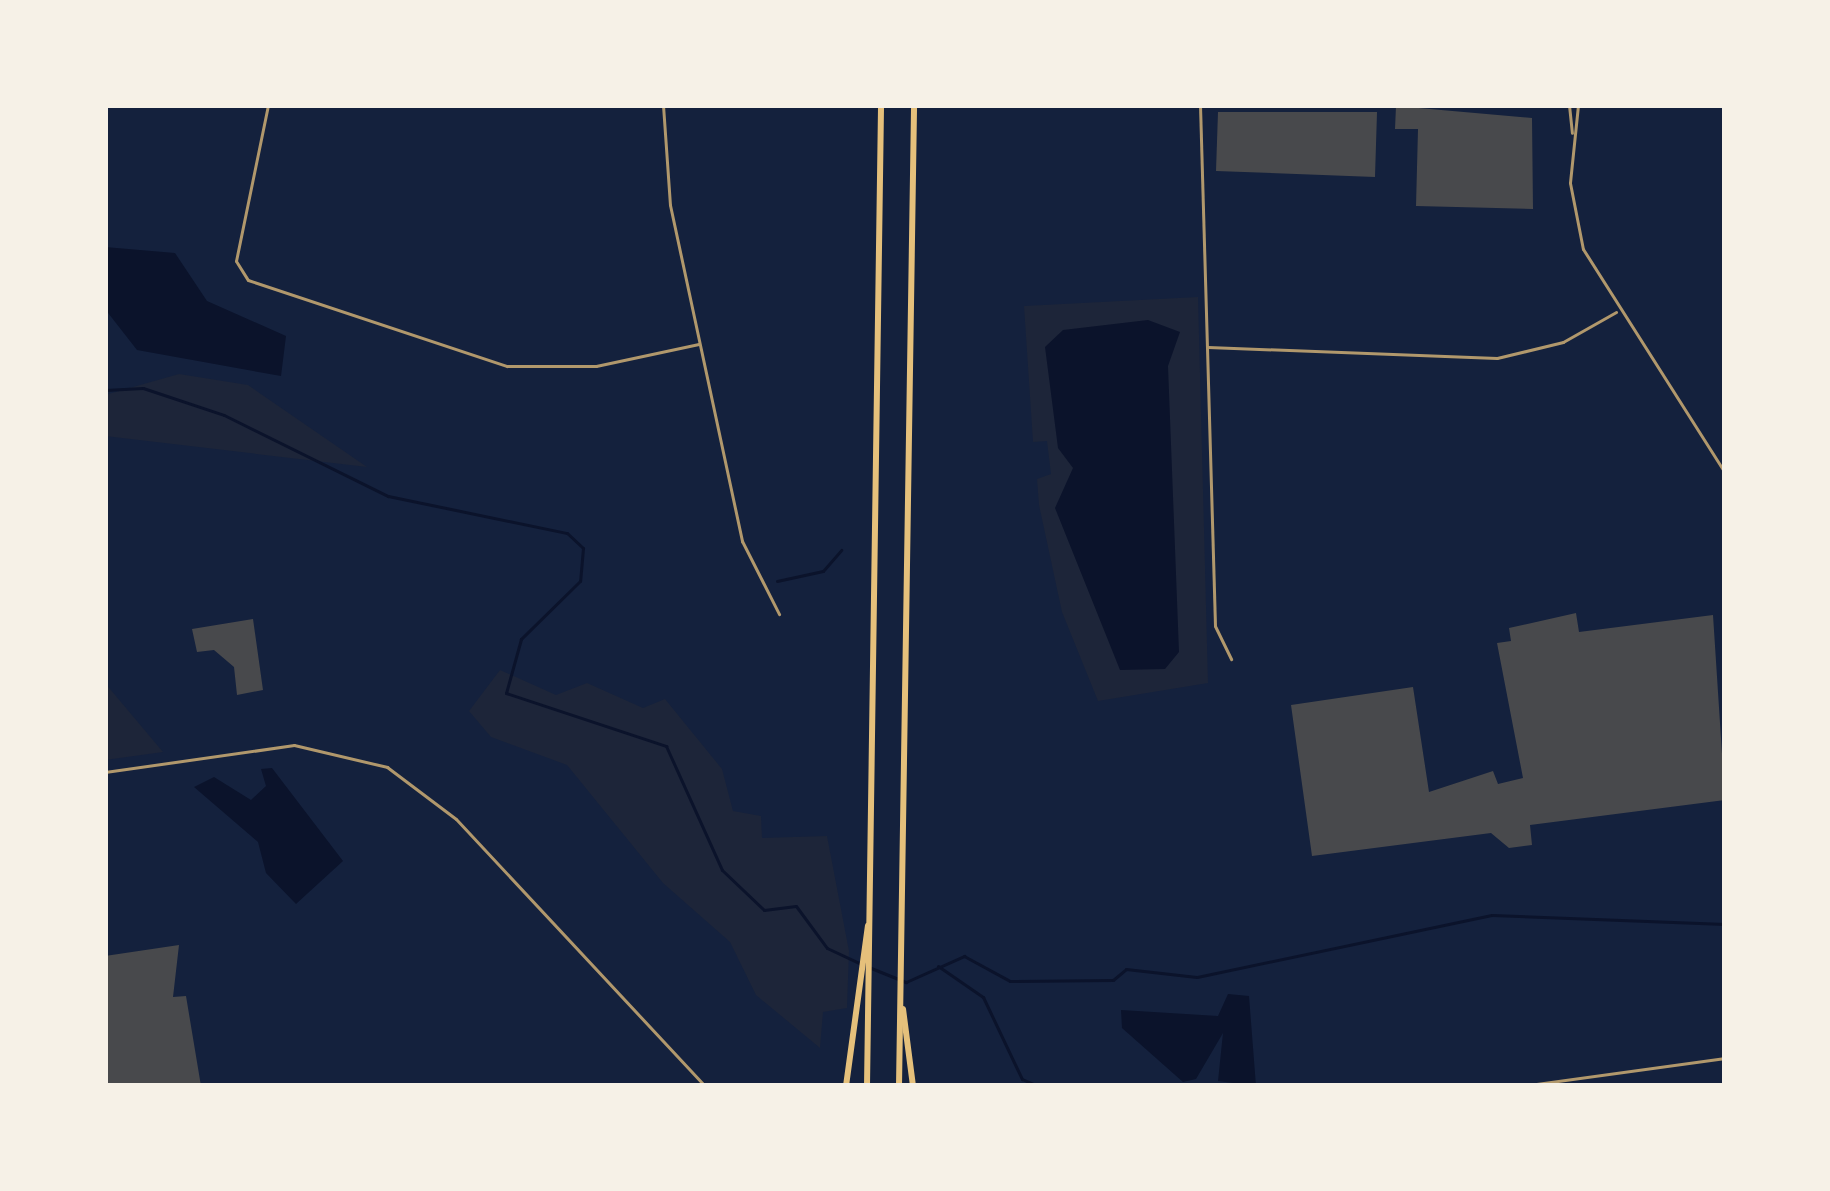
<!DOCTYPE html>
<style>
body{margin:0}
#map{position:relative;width:1830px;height:1191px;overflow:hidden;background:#14213d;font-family:"Work Sans",sans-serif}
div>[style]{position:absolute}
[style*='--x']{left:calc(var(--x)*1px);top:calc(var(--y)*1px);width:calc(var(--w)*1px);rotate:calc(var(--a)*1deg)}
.green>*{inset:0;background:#1d2539}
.water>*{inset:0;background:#0b132b}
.stream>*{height:3px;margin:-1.5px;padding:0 1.5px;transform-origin:1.5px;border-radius:1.5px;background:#0b132b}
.building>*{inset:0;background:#48494c}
.minor>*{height:3px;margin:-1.5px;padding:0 1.5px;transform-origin:1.5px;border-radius:1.5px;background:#b1986c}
.tertiary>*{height:3px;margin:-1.5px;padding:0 1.5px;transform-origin:1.5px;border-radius:1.5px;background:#b1986c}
.motorway>*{height:6px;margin:-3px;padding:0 3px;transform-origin:3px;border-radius:3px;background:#e5c07b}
span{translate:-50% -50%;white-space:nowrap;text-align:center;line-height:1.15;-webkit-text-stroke:12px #f6f1e7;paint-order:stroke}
.frame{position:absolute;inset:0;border:108px solid #f6f1e7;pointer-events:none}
</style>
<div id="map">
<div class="green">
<i style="clip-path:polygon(1198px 297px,1208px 683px,1098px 701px,1062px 612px,1039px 505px,1037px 479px,1051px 474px,1047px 441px,1033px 442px,1024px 306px)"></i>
<i style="clip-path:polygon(179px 374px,248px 385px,367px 467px,105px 436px,105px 395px)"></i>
<i style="clip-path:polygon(500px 670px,556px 695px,587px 683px,643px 708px,665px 699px,722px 769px,733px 811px,761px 816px,762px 838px,827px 836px,849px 951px,847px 1008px,823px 1012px,820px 1048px,756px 995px,730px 942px,663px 883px,567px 765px,491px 737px,469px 711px)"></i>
<i style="clip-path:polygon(105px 683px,163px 752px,105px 760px)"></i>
</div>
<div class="water">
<i style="clip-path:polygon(105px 247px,175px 253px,207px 301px,286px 336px,281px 376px,137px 350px,105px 309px)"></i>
<i style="clip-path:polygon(1148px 320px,1180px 332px,1168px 366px,1179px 652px,1165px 669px,1120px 670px,1055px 508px,1073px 468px,1058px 448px,1045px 347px,1063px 330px)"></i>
<i style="clip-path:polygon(272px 768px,343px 861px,296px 904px,266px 873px,258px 842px,194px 787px,214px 777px,251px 800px,266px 786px,261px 769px)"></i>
<i style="clip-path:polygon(1228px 994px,1249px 996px,1256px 1086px,1218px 1081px,1223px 1033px,1196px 1079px,1183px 1082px,1122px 1028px,1121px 1010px,1218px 1016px)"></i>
</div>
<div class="stream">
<i style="--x:105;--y:390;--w:38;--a:-3"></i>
<i style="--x:143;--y:388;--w:85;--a:18.4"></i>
<i style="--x:224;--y:415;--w:183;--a:26.3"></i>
<i style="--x:388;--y:496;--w:183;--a:11.7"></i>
<i style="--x:567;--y:533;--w:22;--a:43"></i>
<i style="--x:583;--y:548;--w:33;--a:95"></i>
<i style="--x:580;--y:581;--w:83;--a:135.5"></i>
<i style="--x:521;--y:639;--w:56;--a:105.5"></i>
<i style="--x:506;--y:693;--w:169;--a:18.3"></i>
<i style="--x:666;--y:746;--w:136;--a:65.7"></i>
<i style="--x:722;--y:870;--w:58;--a:43.6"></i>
<i style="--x:764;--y:910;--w:32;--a:-7"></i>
<i style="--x:796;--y:906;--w:52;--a:53.6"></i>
<i style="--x:827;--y:948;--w:38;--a:25"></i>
<i style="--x:777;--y:581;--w:47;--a:-12.3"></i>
<i style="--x:823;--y:571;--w:28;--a:-49"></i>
<i style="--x:938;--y:966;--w:55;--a:34.6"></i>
<i style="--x:983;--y:997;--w:91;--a:64.6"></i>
<i style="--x:1022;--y:1079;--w:17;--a:24"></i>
<i style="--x:871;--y:968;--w:38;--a:22"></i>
<i style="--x:906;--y:982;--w:64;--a:-24.1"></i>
<i style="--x:964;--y:956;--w:52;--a:28.5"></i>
<i style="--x:1010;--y:981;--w:103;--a:-0.6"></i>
<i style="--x:1113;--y:980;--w:17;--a:-40"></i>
<i style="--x:1126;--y:969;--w:71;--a:6.4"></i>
<i style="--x:1197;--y:977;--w:301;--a:-11.9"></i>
<i style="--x:1492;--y:915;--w:233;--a:2.2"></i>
</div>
<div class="building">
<i style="clip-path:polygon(1396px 106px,1532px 118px,1533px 209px,1416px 206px,1418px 129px,1395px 129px)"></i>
<i style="clip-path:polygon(1218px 112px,1377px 112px,1375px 177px,1216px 171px)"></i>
<i style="clip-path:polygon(1576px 613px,1579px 632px,1713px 615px,1725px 800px,1530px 825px,1532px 845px,1509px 848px,1491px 833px,1312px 856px,1291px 705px,1413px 687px,1429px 792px,1493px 771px,1498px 784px,1523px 778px,1497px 643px,1511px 641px,1509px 628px)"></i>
<i style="clip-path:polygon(253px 619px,263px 690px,237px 695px,234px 667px,214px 650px,197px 652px,192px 629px)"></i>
<i style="clip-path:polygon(179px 945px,173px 997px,186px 996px,201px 1086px,105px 1086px,105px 956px)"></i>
</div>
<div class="minor">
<i style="--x:268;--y:105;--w:159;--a:101.6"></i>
<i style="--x:236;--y:261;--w:22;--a:58"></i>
<i style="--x:248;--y:280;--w:273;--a:18.4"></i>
<i style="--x:507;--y:366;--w:89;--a:0"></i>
<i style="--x:596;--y:366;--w:105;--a:-12.1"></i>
<i style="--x:663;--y:105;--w:100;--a:86"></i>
<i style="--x:670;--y:205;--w:344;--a:77.9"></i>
<i style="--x:742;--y:541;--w:82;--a:63.1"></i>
<i style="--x:1200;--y:105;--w:521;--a:88.35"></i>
<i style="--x:1215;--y:626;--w:37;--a:64"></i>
<i style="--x:1208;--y:347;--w:289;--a:2.2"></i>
<i style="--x:1497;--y:358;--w:68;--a:-13.6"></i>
<i style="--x:1563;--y:342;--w:61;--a:-29.5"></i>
<i style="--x:105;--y:772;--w:191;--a:-8.1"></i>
<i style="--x:294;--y:745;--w:96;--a:13.3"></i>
<i style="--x:387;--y:767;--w:86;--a:37"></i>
<i style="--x:456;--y:819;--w:365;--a:47"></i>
<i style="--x:1521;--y:1086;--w:206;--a:-7.8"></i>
</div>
<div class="tertiary">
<i style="--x:1569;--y:105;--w:28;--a:84"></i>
<i style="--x:1578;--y:105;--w:78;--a:95.9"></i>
<i style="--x:1570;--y:183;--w:67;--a:78.9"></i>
<i style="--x:1583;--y:249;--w:265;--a:57.6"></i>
</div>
<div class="motorway">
<i style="--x:903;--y:1009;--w:78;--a:82.6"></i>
<i style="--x:846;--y:1086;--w:162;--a:-82.2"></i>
<i style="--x:867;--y:1086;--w:981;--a:-89.18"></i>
<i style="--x:899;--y:1086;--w:981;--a:-89.12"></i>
</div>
<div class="frame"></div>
</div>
